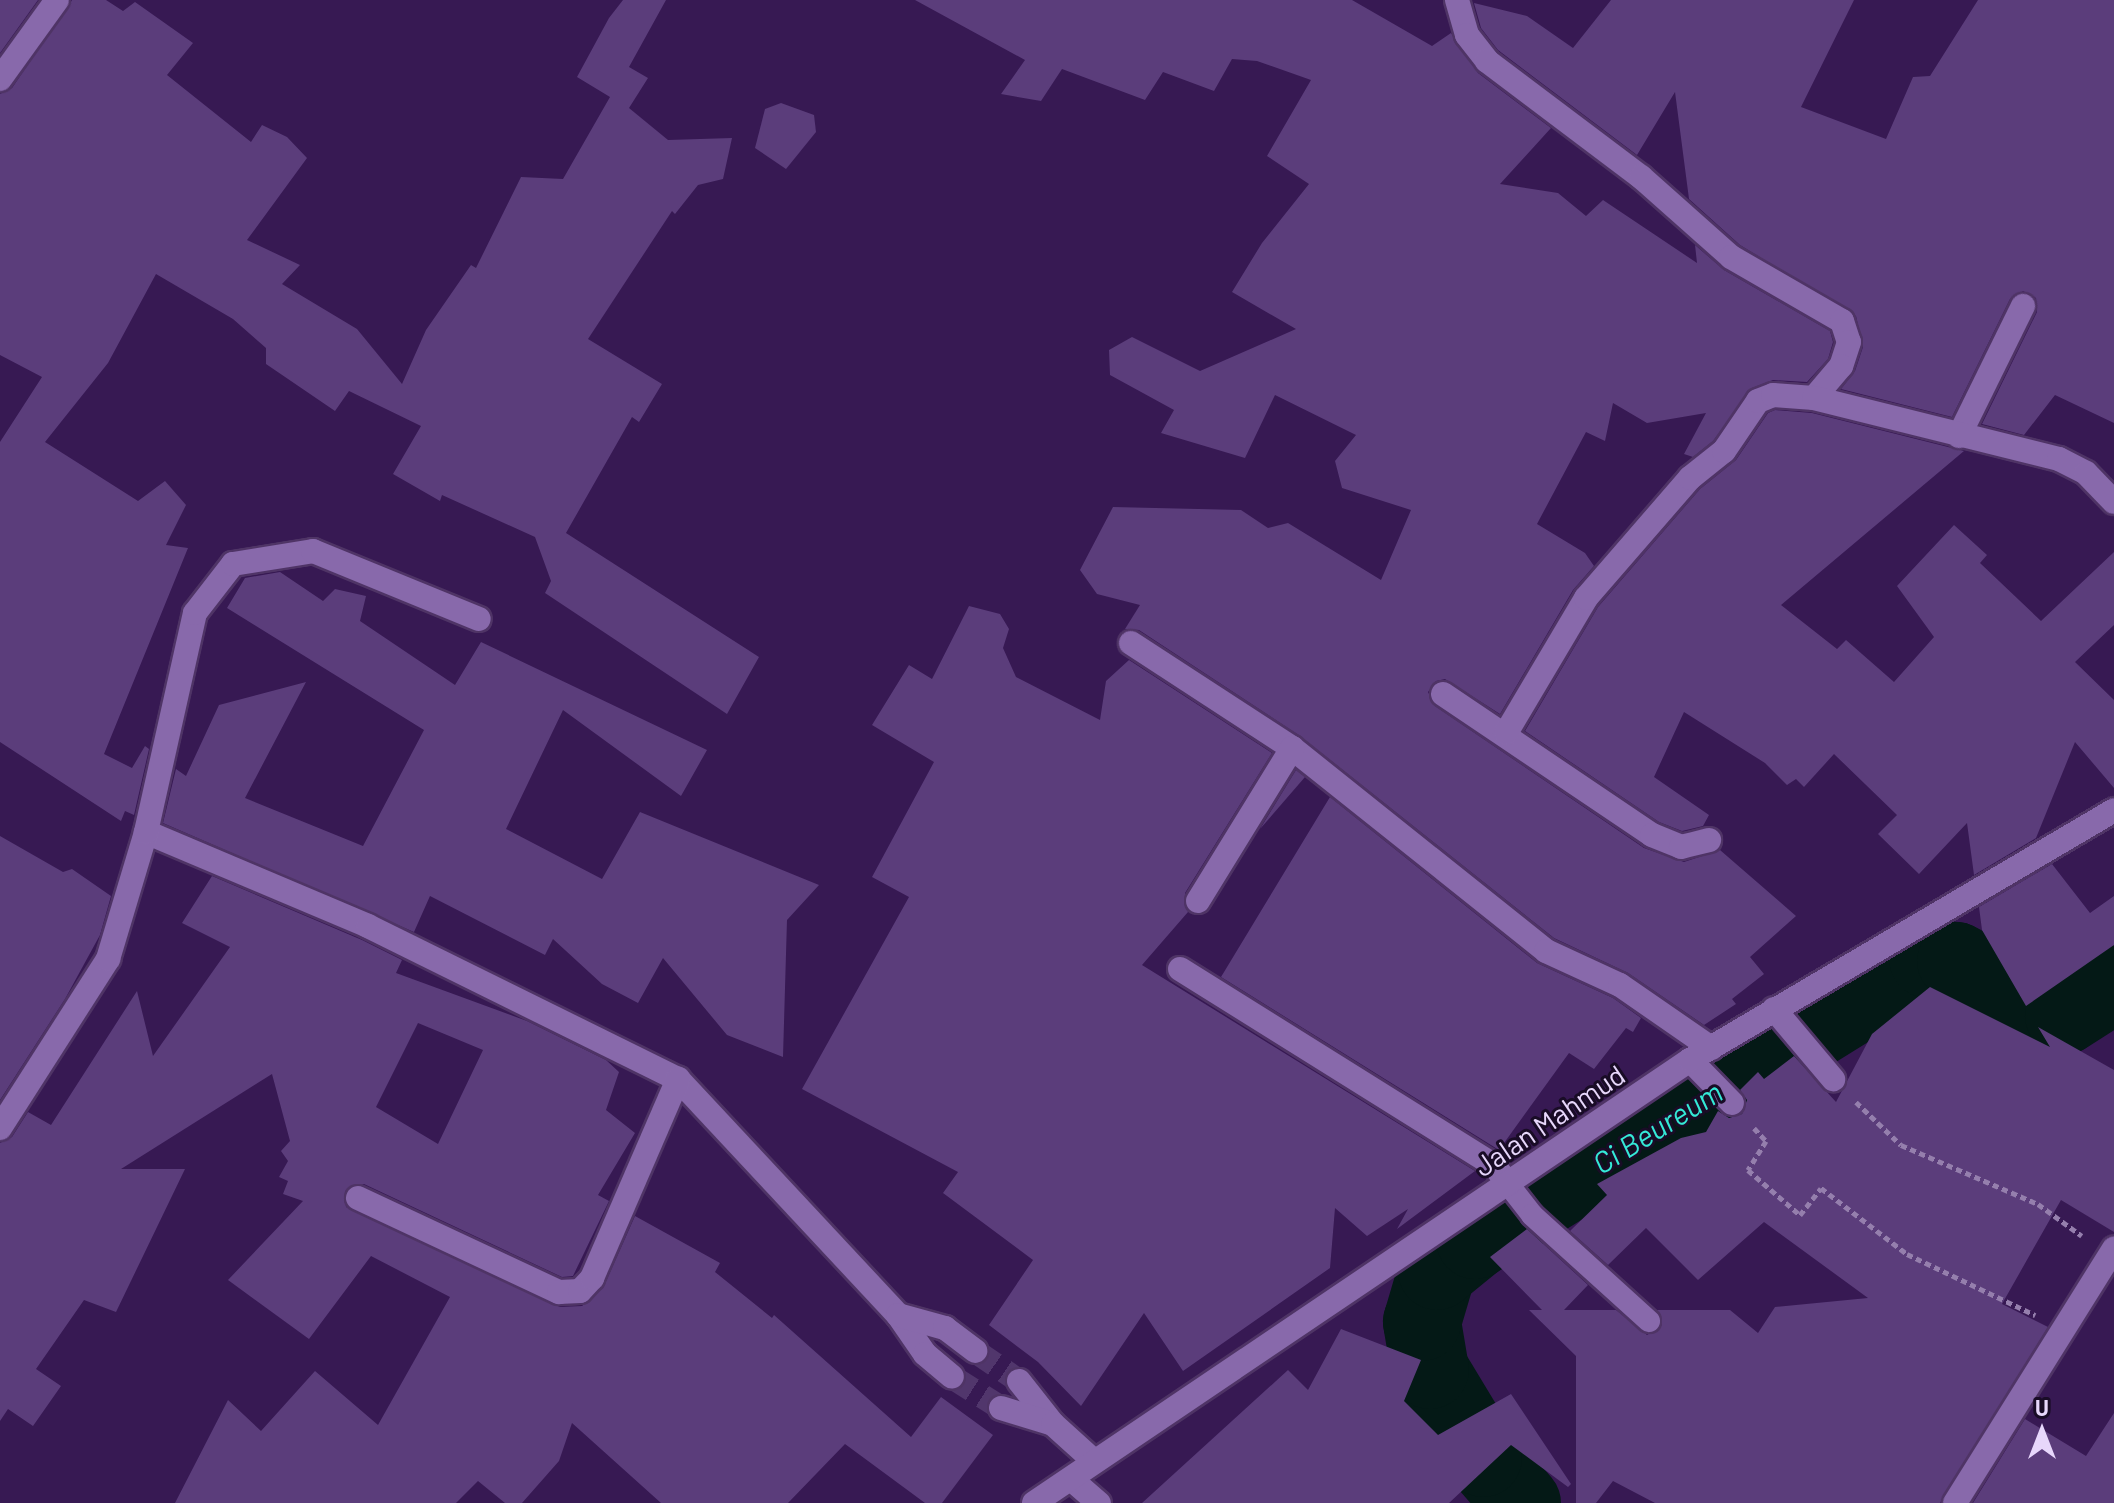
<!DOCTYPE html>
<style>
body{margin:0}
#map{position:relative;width:2114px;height:1503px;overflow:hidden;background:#371953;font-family:Barlow,sans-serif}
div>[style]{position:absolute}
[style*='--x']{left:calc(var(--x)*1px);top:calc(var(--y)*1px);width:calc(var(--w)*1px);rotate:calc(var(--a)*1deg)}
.river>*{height:78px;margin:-39px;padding:0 39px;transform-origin:39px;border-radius:39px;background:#041916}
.building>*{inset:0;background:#5b3d7b}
.street-tunnel>*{height:24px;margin-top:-12px;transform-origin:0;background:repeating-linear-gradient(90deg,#51366c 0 24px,transparent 0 36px)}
.path>*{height:5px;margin-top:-2.5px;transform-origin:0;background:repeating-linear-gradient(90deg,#957fad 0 6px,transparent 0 10px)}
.roads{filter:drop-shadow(2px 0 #4f3466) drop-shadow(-2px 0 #4f3466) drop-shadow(0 2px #4f3466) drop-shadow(0 -2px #4f3466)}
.lane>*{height:22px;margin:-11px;padding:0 11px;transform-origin:11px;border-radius:11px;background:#8869ab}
.street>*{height:24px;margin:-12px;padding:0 12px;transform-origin:12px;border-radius:12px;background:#8869ab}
.secondary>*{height:24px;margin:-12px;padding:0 12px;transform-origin:12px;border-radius:12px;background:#8869ab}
span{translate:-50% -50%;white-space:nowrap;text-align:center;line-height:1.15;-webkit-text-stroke:6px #190c26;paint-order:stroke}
.street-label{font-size:28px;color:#e7d7fb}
.water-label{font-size:30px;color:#34e9d7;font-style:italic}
.north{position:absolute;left:2002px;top:1391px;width:80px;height:80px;-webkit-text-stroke:6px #190c26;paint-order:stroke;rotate:0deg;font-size:22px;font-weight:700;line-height:32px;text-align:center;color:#e7d7fb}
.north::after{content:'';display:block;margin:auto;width:28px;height:36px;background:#e7d7fb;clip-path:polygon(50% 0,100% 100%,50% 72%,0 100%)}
</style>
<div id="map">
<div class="river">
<i style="--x:1522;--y:1503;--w:60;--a:-130.9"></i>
<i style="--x:1483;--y:1458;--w:103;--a:-121.1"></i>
<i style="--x:1430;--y:1370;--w:49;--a:-99.5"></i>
<i style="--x:1422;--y:1322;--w:53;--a:-73.6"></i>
<i style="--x:1437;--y:1271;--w:49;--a:-39.2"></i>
<i style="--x:1475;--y:1240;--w:533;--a:-31.81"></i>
<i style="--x:1928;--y:959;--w:28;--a:4"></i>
<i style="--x:1956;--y:961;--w:121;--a:27"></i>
<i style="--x:2064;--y:1016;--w:59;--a:-32.6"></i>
</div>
<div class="building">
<i style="clip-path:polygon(0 0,38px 0,0 53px)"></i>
<i style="clip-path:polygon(72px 0,106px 0,123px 11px,135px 2px,193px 43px,167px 75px,251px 142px,262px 125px,287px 137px,307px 158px,247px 240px,300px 265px,282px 284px,357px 329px,402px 384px,426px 330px,471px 265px,476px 268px,521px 177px,563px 179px,610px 97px,577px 77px,609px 18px,623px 0,666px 0,629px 67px,648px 78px,629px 108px,668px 140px,732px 138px,723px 179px,698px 185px,675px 214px,672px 211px,588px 339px,662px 384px,639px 422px,632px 417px,566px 533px,759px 657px,727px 714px,545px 593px,551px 581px,535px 537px,442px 495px,440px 501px,393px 474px,421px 426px,349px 391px,335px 411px,266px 364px,266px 348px,233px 319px,156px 274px,108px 363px,45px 442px,138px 501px,165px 481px,186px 505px,166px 545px,188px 548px,104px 754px,132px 768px,145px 746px,149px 749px,134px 815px,125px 811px,121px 821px,0 742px,0 442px,42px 377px,0 355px,0 94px,12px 88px)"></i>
<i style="clip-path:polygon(915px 0,1352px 0,1432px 46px,1451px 33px,1478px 73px,1551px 128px,1500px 184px,1558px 193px,1586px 216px,1603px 200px,1697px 263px,1695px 245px,1724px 270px,1830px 331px,1833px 342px,1828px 359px,1807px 382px,1773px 380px,1752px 388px,1713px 441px,1693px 457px,1684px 454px,1706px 413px,1647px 423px,1613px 403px,1605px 441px,1586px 432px,1537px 524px,1585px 553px,1594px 566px,1573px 590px,1500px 714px,1445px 679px,1436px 681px,1428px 692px,1435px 706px,1644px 848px,1684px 862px,1720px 850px,1796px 916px,1750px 957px,1764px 974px,1732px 999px,1736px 1004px,1704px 1025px,1628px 973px,1554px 938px,1300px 736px,1139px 630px,1125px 629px,1140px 605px,1097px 594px,1080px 570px,1113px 507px,1241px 510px,1268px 528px,1288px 523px,1381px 580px,1411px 510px,1342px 488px,1335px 461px,1356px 435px,1275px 395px,1245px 458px,1161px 433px,1174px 410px,1110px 375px,1109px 350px,1132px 337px,1200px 371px,1296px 329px,1232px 292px,1262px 243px,1309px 184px,1267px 156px,1311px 80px,1257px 61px,1232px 59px,1214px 91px,1163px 72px,1145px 100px,1062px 69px,1041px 101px,1001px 94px,1025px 60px)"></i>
<i style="clip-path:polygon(1611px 0,1854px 0,1801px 107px,1886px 139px,1913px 77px,1930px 76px,1978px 0,2114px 0,2114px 423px,2055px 395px,2024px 435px,1982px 424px,2037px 312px,2036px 298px,2023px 291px,2010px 299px,1952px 417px,1841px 389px,1855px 371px,1863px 347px,1856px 316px,1740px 245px,1689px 199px,1675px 92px,1637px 155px,1498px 50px,1481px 28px,1474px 3px,1527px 16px,1573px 48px)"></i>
<i style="clip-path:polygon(781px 103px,814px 115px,816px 132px,786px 169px,755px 148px,765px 109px)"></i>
<i style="clip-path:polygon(1775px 410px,1812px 413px,1964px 451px,1781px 605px,1837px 649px,1846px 640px,1894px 682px,1934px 637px,1897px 586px,1954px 525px,1987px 555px,1980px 563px,2041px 621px,2114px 552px,2114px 625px,2075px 662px,2114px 700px,2114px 788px,2075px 742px,2036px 838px,1974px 875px,1967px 823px,1919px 874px,1878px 834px,1897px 815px,1834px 754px,1804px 787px,1796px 779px,1787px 785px,1765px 763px,1684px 712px,1654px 777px,1709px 815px,1703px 826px,1682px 831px,1659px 822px,1525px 731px,1598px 607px,1700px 489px,1736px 460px,1768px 413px)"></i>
<i style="clip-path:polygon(280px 572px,323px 601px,335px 589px,366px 596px,360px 621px,455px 685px,481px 642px,707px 750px,681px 796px,563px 710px,506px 829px,602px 879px,640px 812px,819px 885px,787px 920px,783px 1057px,727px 1035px,663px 958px,638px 1003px,602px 984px,553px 939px,545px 955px,430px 896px,414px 932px,163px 823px,176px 769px,186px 776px,219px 705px,306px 682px,245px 798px,363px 846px,424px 730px,227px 608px,245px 578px)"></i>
<i style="clip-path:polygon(969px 606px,1000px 614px,1009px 629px,1003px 648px,1016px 677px,1100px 720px,1106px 681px,1129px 660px,1272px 753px,1185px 893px,1188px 912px,1142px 965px,1475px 1171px,1397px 1229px,1408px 1209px,1367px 1236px,1335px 1208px,1330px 1268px,1183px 1371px,1144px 1313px,1081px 1406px,1038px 1362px,989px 1325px,1033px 1260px,943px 1193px,958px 1172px,802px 1089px,909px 897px,872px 877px,934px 762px,872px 725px,909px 665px,932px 679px)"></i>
<i style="clip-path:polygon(1296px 770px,1305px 777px,1260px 829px)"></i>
<i style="clip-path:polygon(1330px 797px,1537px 963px,1613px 998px,1641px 1018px,1633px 1032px,1626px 1028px,1594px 1069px,1569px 1053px,1499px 1150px,1221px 977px)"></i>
<i style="clip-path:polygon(0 836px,63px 872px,72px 869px,111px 896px,100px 935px,65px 999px,0 1100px)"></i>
<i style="clip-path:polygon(2052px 864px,2090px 913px,2114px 896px,2114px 945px,2026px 1006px,1982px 930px,1979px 907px)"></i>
<i style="clip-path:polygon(evenodd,212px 876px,362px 940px,402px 960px,396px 973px,527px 1021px,606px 1060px,619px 1072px,606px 1110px,635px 1133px,598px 1195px,609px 1201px,573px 1276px,562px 1277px,364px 1184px,345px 1191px,346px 1207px,560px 1307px,582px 1306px,603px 1288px,635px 1216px,720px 1263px,715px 1272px,772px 1318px,774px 1315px,911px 1437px,941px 1397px,993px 1435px,942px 1503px,925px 1503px,845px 1444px,788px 1503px,661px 1503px,572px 1423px,559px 1461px,522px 1503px,505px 1503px,478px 1481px,456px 1503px,175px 1503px,228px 1400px,261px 1431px,315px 1371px,378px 1425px,450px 1297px,371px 1256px,309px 1339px,228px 1280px,303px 1201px,283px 1194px,288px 1181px,279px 1177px,288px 1161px,281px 1151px,290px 1141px,272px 1074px,121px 1169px,185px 1169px,116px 1312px,84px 1300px,36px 1369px,61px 1386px,33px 1426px,8px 1409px,0 1421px,0 1143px,12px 1137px,28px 1112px,51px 1125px,137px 991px,153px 1056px,230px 947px,182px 923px,212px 876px,418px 1023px,483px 1050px,438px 1144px,376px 1107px,418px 1023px)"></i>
<i style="clip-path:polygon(1930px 987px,2050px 1047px,2038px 1027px,2114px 1070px,2114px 1232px,2061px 1200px,2002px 1304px,2048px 1327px,1940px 1503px,1655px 1503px,1613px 1481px,1596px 1503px,1576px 1503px,1576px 1356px,1529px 1310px,1542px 1310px,1490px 1257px,1527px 1229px,1588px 1285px,1564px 1310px,1616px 1310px,1647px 1335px,1662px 1325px,1657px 1310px,1730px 1310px,1758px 1333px,1775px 1307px,1868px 1298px,1764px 1222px,1698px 1280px,1646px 1228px,1608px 1265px,1570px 1231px,1607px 1195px,1597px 1184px,1681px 1138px,1706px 1132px,1718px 1111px,1729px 1118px,1742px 1114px,1747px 1100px,1740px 1090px,1758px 1072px,1764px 1079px,1794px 1056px,1836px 1102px,1872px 1034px)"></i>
<i style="clip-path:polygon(1341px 1329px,1421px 1360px,1404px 1401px,1438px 1435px,1511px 1394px,1571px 1484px,1568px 1487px,1511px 1445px,1449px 1503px,1142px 1503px,1288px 1370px,1308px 1390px)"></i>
<i style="clip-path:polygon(2114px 1413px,2114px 1503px,1973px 1503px,2025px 1419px,2086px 1456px)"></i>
</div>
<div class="street-tunnel">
<i style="--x:975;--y:1351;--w:53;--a:34.3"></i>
<i style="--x:952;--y:1377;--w:58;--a:32.3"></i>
</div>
<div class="path">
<i style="--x:1856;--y:1102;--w:62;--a:43.7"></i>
<i style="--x:1901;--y:1145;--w:149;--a:23.3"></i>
<i style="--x:2038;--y:1204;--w:54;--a:36"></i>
<i style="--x:1754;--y:1128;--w:18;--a:47"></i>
<i style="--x:1766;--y:1141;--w:34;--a:122"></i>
<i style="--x:1748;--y:1170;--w:69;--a:40.9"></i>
<i style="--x:1800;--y:1215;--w:34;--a:-52"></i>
<i style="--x:1821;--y:1188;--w:108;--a:37.5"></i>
<i style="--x:1907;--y:1254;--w:142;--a:25.5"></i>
</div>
<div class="roads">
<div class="lane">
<i style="--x:1508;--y:1184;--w:39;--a:52"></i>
<i style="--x:1532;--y:1215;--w:158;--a:42.2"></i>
</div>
<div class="street">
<i style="--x:1457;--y:0;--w:36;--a:74"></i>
<i style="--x:1467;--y:35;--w:33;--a:52"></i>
<i style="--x:1487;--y:61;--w:193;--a:37"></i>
<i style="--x:1641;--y:177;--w:120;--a:41.6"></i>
<i style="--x:1731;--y:257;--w:128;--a:30"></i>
<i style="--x:1842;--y:321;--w:22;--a:72"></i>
<i style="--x:1849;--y:342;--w:25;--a:108"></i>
<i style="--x:1841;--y:366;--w:42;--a:130.2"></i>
<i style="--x:1959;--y:436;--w:145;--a:-63.8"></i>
<i style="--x:1131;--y:643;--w:192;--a:33.1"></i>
<i style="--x:1292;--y:748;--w:325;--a:38.6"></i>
<i style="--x:1546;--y:951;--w:81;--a:24.7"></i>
<i style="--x:1620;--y:985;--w:111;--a:34.7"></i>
<i style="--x:1443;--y:694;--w:252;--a:34"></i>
<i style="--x:1652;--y:835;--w:31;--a:22"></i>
<i style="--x:1681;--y:847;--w:29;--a:-14"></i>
<i style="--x:1506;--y:733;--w:157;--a:-59.3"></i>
<i style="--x:1586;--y:598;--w:159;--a:-49.1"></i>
<i style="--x:1690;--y:478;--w:43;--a:-38.5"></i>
<i style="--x:1724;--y:451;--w:60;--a:-55.8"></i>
<i style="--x:1758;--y:401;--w:16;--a:-22"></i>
<i style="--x:1773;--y:395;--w:41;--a:4.2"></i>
<i style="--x:1814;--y:398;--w:252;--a:14"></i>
<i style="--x:2059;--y:459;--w:30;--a:27"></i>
<i style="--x:2086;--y:473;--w:40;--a:46"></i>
<i style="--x:146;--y:832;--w:241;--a:22.9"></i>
<i style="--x:368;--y:926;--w:346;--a:26.3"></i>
<i style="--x:678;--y:1079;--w:323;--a:47"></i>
<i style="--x:898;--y:1315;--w:47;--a:55.3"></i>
<i style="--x:925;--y:1354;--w:35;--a:40"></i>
<i style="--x:1198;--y:901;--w:180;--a:-58.4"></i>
<i style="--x:1180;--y:969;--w:370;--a:32"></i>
<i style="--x:1494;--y:1165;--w:24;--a:54"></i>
<i style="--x:1774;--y:1009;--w:92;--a:49.9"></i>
<i style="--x:1690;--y:1060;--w:60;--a:45.7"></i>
<i style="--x:0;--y:1128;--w:201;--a:-57.4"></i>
<i style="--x:108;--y:959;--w:133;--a:-73.3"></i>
<i style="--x:146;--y:832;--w:224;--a:-77.4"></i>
<i style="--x:195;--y:613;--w:62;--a:-52.2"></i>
<i style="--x:233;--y:564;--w:81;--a:-9.2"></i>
<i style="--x:313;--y:551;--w:179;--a:22.3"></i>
<i style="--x:358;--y:1198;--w:222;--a:25.1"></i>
<i style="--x:559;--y:1292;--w:21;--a:-3"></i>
<i style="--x:580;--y:1291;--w:18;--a:-47"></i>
<i style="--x:592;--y:1278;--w:217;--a:-66.6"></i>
<i style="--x:898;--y:1315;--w:49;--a:15.5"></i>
<i style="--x:945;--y:1328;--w:38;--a:37"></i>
<i style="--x:1019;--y:1381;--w:55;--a:51.7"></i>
<i style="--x:1001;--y:1408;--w:54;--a:17.1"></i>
<i style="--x:1053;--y:1424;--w:55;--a:42.1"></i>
<i style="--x:1071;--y:1479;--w:37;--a:41"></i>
<i style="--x:1955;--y:1503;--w:300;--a:-58"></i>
</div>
<div class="secondary">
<i style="--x:0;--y:79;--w:97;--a:-54.2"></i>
<i style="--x:1034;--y:1503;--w:792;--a:-34.03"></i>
<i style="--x:1690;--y:1060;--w:492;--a:-30.5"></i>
</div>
</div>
<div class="street-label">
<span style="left:1549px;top:1120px;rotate:-34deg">Jalan Mahmud</span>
</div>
<div class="water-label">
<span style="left:1657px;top:1127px;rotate:-32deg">Ci Beureum</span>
</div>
<div class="north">U</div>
</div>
